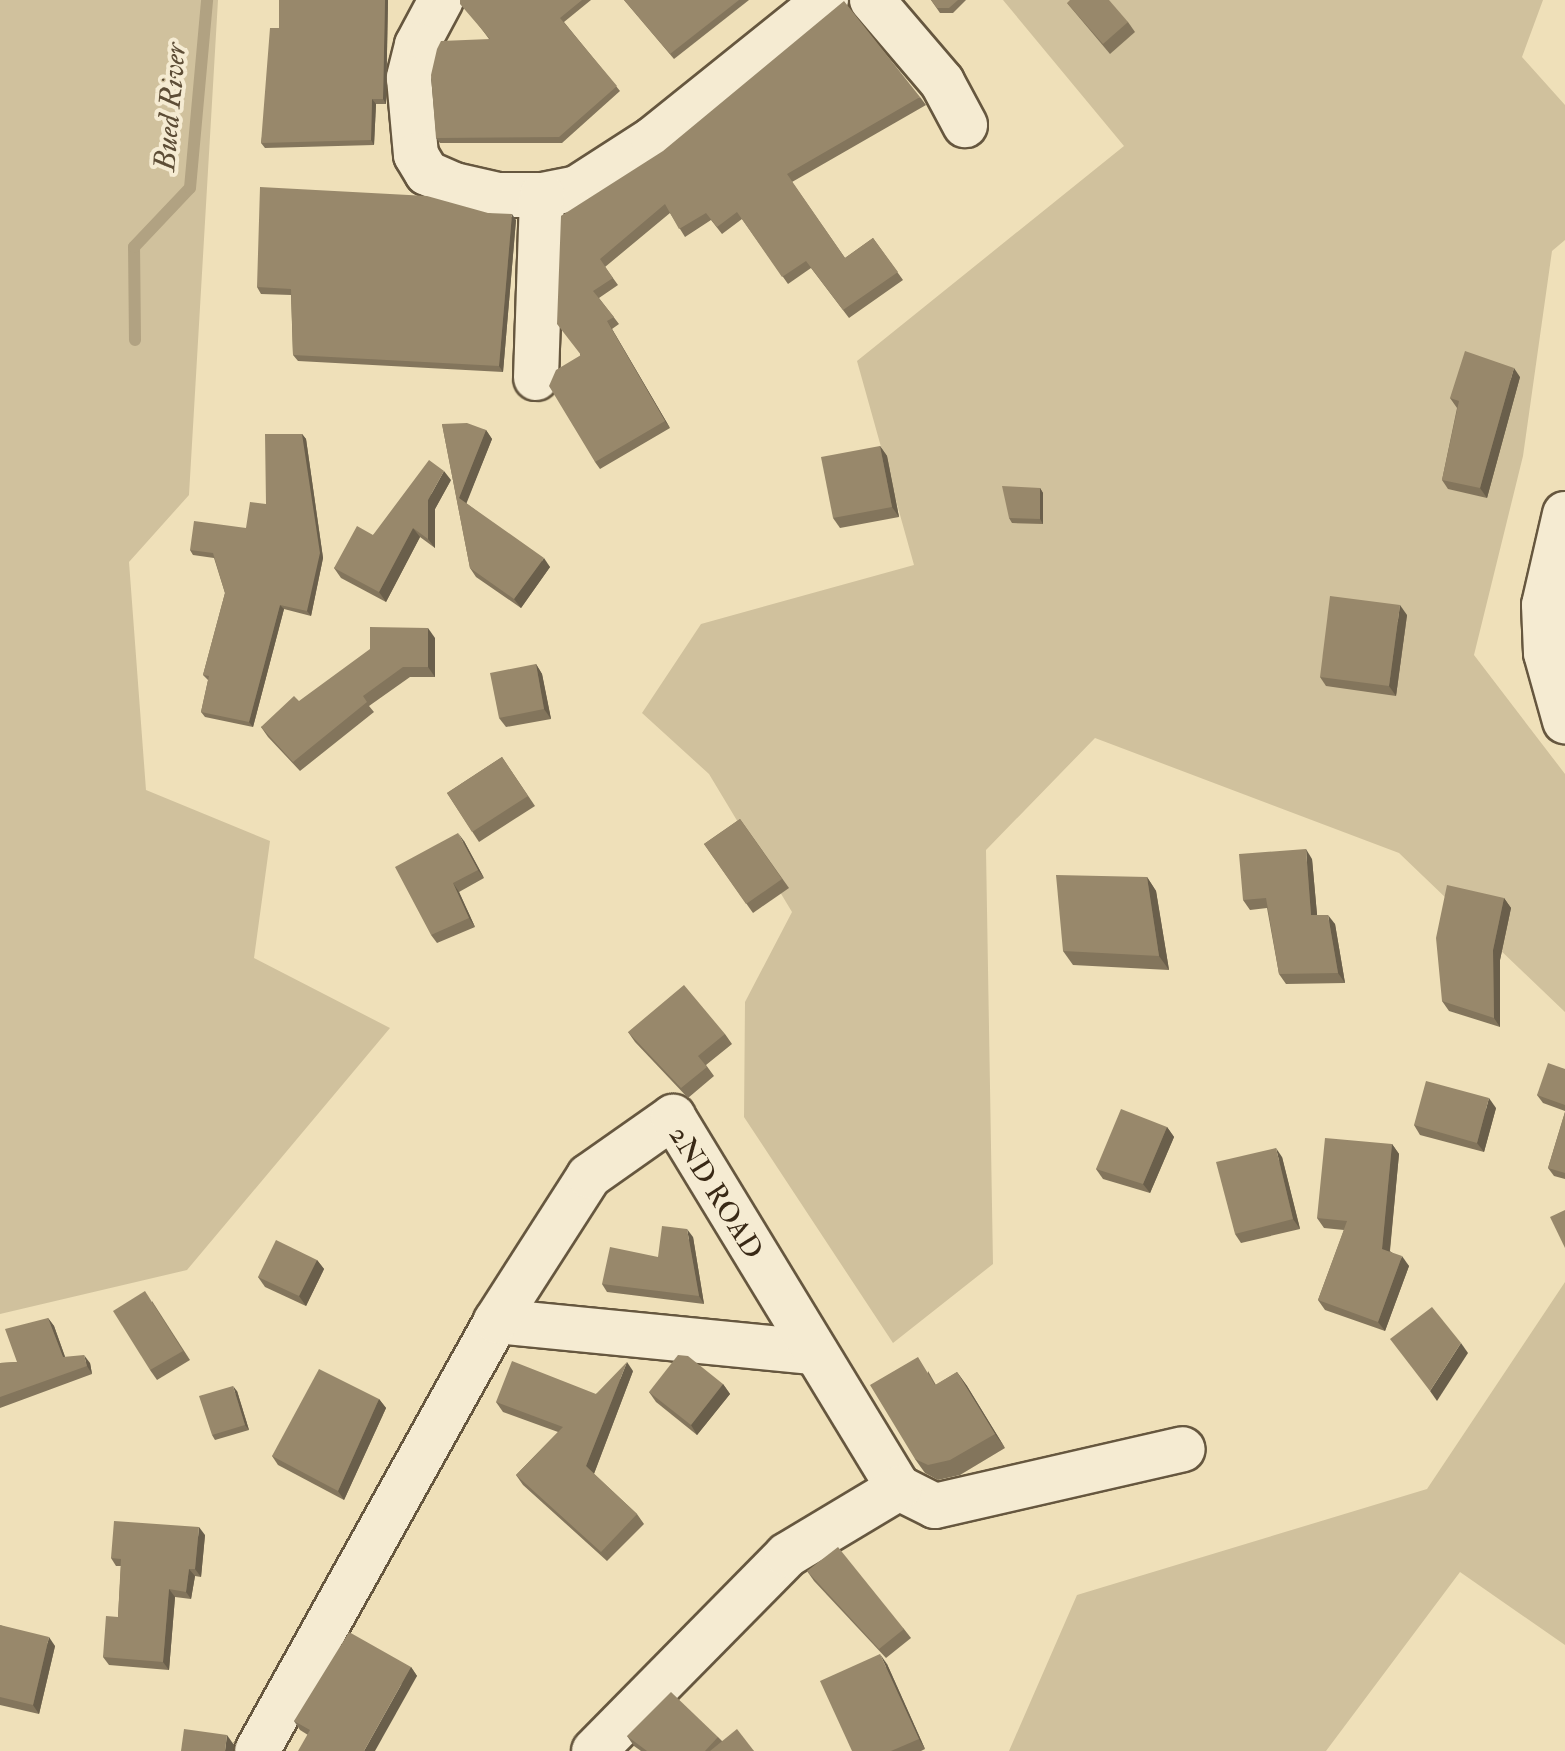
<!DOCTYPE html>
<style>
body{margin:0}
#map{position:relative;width:1565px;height:1751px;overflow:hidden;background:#efe0b9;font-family:"IM FELL Double Pica",serif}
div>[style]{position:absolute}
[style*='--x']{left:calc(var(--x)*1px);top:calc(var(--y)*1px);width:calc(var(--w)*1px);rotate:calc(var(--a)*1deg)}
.green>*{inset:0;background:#d0c19d}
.stream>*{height:12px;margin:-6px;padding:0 6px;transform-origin:6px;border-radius:6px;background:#b1a282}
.roads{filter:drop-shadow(2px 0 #66573f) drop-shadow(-2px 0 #66573f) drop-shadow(0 2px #66573f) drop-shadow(0 -2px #66573f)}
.street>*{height:44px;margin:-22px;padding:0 22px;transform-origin:22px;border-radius:22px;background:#f5ebd2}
.wall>*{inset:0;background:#83755c}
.shaded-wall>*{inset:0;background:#6a5f4b}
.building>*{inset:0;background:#98886b}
span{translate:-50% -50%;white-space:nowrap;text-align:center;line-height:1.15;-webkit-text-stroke:8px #f5ebd2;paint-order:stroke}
.street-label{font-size:28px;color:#392916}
.water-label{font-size:30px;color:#5d4d36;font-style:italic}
</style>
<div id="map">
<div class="green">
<i style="clip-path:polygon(0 0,218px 0,189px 495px,129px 562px,146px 790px,270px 841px,254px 958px,390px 1028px,187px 1270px,0 1314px)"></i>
<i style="clip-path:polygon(1003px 0,1543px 0,1522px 57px,1565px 105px,1565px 240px,1552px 251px,1523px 456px,1474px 655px,1565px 774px,1565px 1012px,1399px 853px,1095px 738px,986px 850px,993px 1264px,893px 1343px,744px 1117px,745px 1002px,792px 912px,709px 774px,642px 713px,701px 624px,914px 565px,857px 361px,1124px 146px)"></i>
<i style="clip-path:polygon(1565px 1282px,1565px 1645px,1460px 1572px,1326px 1751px,1009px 1751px,1077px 1595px,1427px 1489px)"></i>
</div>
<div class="stream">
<i style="--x:135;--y:340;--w:93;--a:-90.6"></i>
<i style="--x:134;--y:247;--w:81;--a:-46.5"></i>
<i style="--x:190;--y:188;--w:189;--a:-84.8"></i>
</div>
<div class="roads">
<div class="street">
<i style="--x:441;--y:0;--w:51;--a:118.1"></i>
<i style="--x:417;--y:45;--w:34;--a:104"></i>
<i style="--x:409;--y:78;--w:77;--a:84.8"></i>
<i style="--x:416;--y:155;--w:21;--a:59"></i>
<i style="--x:427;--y:173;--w:30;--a:24"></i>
<i style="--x:454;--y:185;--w:45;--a:12.8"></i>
<i style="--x:498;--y:195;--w:44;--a:0"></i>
<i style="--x:542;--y:195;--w:36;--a:-11"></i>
<i style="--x:577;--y:188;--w:90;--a:-32.8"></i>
<i style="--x:653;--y:139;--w:222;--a:-38.8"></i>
<i style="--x:872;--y:0;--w:108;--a:49.5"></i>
<i style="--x:942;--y:82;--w:49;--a:61.9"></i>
<i style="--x:536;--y:378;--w:183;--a:-88.1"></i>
<i style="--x:1565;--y:514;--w:93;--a:103"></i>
<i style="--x:1544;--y:605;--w:48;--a:87.6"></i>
<i style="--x:1546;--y:653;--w:71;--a:74.4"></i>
<i style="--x:496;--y:1321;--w:319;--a:5.6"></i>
<i style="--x:899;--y:1488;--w:40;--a:26.6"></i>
<i style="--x:935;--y:1506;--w:254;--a:-12.9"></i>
<i style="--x:257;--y:1751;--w:492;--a:-60.9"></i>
<i style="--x:496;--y:1321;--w:172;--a:-57.3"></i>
<i style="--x:589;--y:1176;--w:103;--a:-35.1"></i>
<i style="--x:673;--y:1117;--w:434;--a:58.7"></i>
<i style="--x:594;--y:1751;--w:275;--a:-45.4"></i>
<i style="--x:787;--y:1555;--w:131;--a:-30.9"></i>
</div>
</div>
<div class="wall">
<i style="clip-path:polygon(279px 0,388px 0,386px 104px,376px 104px,374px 145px,265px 148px,261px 143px,279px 28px)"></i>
<i style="clip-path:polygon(460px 0,591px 0,564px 22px,620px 91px,562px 143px,440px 143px,436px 138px,489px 39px)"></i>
<i style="clip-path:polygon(624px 0,749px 0,674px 59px)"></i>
<i style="clip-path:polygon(931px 0,966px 0,953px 13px,940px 13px)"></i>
<i style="clip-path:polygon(1067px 3px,1128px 22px,1135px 32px,1110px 54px)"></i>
<i style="clip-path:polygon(920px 97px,926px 105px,792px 182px,845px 258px,873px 238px,903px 280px,849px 318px,811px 268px,788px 284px,742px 219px,722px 234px,711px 220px,685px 237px,670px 213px,605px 267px,618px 285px,599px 298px,619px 324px,612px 329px,670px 428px,600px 469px,595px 462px,561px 216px)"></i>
<i style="clip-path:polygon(488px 213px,516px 220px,503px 372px,298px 361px,293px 355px,291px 295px,261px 294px,257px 287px)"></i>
<i style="clip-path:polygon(1520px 377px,1487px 498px,1448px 489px,1442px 480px,1457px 408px,1450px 398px)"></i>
<i style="clip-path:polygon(442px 424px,486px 430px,492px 439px,466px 503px,550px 567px,521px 608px,476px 577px,470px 568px)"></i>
<i style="clip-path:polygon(302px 434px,306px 439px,323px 558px,311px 616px,284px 609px,253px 727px,205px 717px,201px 712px,208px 680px,203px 675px,225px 593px,214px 558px,193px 555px,190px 550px,246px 528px,266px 504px)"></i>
<i style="clip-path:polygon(880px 446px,887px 456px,899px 517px,840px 528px,833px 518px)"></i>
<i style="clip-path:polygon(451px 480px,435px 509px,435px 548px,420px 537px,386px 602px,341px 578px,334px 568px,373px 535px)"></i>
<i style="clip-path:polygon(1040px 488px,1043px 493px,1043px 524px,1012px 523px,1009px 518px)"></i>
<i style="clip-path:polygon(1407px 615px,1396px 696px,1326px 686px,1320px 677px)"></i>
<i style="clip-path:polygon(435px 638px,435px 677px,410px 677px,369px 706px,374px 712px,300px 771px,268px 737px,261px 727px)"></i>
<i style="clip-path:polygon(536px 664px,542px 674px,551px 719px,506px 727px,499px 718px)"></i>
<i style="clip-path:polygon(502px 757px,535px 806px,479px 842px,447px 793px)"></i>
<i style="clip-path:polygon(740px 819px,789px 888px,753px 913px,704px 844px)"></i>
<i style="clip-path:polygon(464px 841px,484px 878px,459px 892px,475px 927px,437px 943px,431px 935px)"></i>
<i style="clip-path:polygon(1312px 859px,1317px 915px,1335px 924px,1345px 983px,1286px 984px,1279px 974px,1267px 908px,1250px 910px,1243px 900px)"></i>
<i style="clip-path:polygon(1147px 877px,1156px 891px,1169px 970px,1073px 965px,1063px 951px)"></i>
<i style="clip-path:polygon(1504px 898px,1511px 908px,1500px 960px,1500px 1027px,1449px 1011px,1442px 1001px)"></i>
<i style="clip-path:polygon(628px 1032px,725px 1034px,732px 1044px,706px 1065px,714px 1076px,688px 1098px,635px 1042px)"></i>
<i style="clip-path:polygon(1565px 1069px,1565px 1111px,1543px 1103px,1537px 1095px)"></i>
<i style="clip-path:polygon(1496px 1108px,1484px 1152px,1420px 1135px,1414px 1125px)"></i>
<i style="clip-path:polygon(1565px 1112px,1565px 1179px,1554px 1176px,1548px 1168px)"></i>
<i style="clip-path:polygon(1167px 1127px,1174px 1137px,1150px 1193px,1103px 1179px,1096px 1169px)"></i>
<i style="clip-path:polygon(1392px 1144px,1399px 1154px,1390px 1251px,1409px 1266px,1385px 1331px,1325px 1310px,1318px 1300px,1344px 1230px,1324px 1228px,1317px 1218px)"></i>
<i style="clip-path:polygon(1282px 1157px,1300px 1229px,1241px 1243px,1235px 1234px)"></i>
<i style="clip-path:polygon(693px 1237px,704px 1304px,607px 1292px,602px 1284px,658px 1257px)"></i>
<i style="clip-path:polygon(317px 1260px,324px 1269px,306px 1306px,265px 1287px,258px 1277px)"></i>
<i style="clip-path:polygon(152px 1301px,190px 1360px,157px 1380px,150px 1370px)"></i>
<i style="clip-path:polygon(48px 1318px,54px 1326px,65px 1357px,90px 1363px,92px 1374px,0 1408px,0 1363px,17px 1362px)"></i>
<i style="clip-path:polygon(633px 1371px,594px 1474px,637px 1514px,644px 1524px,607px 1561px,523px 1485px,516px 1475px,558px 1432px,503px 1412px,496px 1402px,596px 1394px)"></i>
<i style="clip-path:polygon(928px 1371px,936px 1385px,957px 1372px,967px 1386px,1005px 1448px,960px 1475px,938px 1480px,925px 1473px,915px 1459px)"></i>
<i style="clip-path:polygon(723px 1384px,730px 1394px,697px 1435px,656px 1402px,649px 1392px)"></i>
<i style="clip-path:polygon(237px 1391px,249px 1430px,215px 1440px,212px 1435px)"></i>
<i style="clip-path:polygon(379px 1399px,386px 1408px,344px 1500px,278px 1465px,272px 1456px)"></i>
<i style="clip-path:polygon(205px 1535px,201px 1577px,195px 1576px,191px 1599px,175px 1597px,169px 1670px,109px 1665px,103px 1657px,118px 1617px,121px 1566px,116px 1566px,111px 1558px)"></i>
<i style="clip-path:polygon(807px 1571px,904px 1629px,911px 1638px,886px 1658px,814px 1581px)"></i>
<i style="clip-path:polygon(0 1625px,55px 1646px,39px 1714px,0 1705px)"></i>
<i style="clip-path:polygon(887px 1664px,925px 1749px,921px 1751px,852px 1751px)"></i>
<i style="clip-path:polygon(411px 1667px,417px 1676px,308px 1735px,300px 1730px,294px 1721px)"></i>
<i style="clip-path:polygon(627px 1736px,718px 1737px,722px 1741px,754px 1751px,641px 1751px,634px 1746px)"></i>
</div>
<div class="shaded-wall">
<i style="clip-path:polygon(385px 0,388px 0,386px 104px,383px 99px)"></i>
<i style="clip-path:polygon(372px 99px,376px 104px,374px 145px,371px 140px)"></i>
<i style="clip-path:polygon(512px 214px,516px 220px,503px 372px,499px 366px)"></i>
<i style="clip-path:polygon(607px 321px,612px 329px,670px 428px,665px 421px)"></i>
<i style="clip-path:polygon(1514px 368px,1520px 377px,1487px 498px,1480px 488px)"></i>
<i style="clip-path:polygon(486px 430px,492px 439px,465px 507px,459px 498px)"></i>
<i style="clip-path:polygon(302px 434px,306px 439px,323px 558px,311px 616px,307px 611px)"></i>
<i style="clip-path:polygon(880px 446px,887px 456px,899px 517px,892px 507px)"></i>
<i style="clip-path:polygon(444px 471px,451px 480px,435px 509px,435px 548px,428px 539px,428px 500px)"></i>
<i style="clip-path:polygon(1040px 488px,1043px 493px,1043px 524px,1040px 519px)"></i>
<i style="clip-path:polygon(413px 528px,420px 537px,386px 602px,379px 592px)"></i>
<i style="clip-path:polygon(544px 558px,550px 567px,521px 608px,514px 599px)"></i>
<i style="clip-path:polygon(280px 605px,284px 609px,253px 727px,249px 722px)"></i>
<i style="clip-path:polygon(1400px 605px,1407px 615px,1396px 696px,1389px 686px)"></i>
<i style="clip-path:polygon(428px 628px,435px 638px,435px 677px,428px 667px)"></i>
<i style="clip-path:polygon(536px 664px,542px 674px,551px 719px,544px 709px)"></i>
<i style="clip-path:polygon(458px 833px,464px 841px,484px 878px,478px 870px)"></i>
<i style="clip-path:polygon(1306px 849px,1312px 859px,1318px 925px,1311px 915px)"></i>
<i style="clip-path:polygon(1147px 877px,1156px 891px,1169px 970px,1159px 956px)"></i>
<i style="clip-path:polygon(453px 883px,459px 892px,475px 927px,469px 918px)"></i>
<i style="clip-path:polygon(1504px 898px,1511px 908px,1500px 960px,1500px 1027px,1494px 1018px,1493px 950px)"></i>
<i style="clip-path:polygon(1328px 915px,1335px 924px,1345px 983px,1338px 973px)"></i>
<i style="clip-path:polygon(1489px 1098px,1496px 1108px,1484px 1152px,1477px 1143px)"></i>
<i style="clip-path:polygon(1167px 1127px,1174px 1137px,1150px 1193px,1143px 1184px)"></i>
<i style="clip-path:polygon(1392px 1144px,1399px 1154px,1389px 1258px,1382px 1249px)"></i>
<i style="clip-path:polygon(1276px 1148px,1282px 1157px,1300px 1229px,1293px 1219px)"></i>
<i style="clip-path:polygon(687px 1229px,693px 1237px,704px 1304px,699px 1296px)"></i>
<i style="clip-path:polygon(1402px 1256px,1409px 1266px,1385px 1331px,1378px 1322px)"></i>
<i style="clip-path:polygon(317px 1260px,324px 1269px,306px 1306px,299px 1296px)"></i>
<i style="clip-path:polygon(48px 1318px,54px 1326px,68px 1365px,63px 1357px)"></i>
<i style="clip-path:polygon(1461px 1343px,1468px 1353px,1437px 1401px,1430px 1391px)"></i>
<i style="clip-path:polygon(84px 1355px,90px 1363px,92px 1374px,87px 1366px)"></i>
<i style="clip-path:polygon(627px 1362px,633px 1371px,593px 1476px,586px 1466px)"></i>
<i style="clip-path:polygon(957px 1372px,967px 1386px,1005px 1448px,995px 1434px)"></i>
<i style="clip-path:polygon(723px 1384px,730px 1394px,697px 1435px,691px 1425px)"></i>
<i style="clip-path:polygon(233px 1386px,237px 1391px,249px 1430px,245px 1425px)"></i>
<i style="clip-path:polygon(379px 1399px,386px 1408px,344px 1500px,338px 1491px)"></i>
<i style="clip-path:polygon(199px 1527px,205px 1535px,201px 1577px,195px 1569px)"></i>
<i style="clip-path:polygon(189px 1569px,195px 1576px,191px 1599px,186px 1592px)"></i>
<i style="clip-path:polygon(169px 1589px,175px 1597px,169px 1670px,163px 1662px)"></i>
<i style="clip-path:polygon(49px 1637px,55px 1646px,39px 1714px,33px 1705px)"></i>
<i style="clip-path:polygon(880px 1654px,887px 1664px,925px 1749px,919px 1739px)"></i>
<i style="clip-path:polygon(411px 1667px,417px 1676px,375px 1751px,364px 1751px)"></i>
<i style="clip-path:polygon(227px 1735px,234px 1745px,233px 1751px,225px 1751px)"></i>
</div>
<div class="building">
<i style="clip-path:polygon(279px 0,385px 0,383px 99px,372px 99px,371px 140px,261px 143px,270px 28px,279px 28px)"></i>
<i style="clip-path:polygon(460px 0,582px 0,560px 18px,617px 86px,559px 137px,436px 138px,431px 75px,437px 49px,441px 41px,490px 39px,460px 4px)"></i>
<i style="clip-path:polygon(624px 0,739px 0,670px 54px)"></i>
<i style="clip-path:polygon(931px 0,958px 0,949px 8px,937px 8px)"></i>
<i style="clip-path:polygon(1070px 0,1109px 0,1128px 22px,1103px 44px,1067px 3px)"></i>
<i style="clip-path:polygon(844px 1px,920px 97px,787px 174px,845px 258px,873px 238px,898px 272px,843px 310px,806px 261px,782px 277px,737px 212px,717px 227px,706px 213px,679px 229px,665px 204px,600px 259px,613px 278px,593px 291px,614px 317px,607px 321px,665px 421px,595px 462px,549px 386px,556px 370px,581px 355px,557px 324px,561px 216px,663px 151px)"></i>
<i style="clip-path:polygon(260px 187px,427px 196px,488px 213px,512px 214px,499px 366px,293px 355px,291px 289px,257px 287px)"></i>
<i style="clip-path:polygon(1465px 351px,1514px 368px,1480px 488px,1442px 480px,1459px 401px,1450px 398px)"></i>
<i style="clip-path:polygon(467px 423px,486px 430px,459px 498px,544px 558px,514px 599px,470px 568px,442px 424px)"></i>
<i style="clip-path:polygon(265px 434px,302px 434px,320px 553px,307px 611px,280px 605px,249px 722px,201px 712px,209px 676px,203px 675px,225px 593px,213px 553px,190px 550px,194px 521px,246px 528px,250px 502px,266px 504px)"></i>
<i style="clip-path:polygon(880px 446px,892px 507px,833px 518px,821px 457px)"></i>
<i style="clip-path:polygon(429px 460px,444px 471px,428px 500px,428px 539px,413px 528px,379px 592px,334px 568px,357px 526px,373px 535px)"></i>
<i style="clip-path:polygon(1002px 486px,1040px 488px,1040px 519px,1009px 518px)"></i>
<i style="clip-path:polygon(1330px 596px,1400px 605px,1389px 686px,1320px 677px)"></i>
<i style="clip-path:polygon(370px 627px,428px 628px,428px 667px,403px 667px,363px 696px,367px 702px,293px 762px,261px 727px,294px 696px,299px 701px,370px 649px)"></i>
<i style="clip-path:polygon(536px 664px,544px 709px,499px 718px,490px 673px)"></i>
<i style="clip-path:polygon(502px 757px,528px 796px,472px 832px,447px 793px)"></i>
<i style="clip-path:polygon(740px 819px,782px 879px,746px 904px,704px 844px)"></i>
<i style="clip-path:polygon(458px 833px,478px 870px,453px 883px,469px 918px,431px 935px,395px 867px)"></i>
<i style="clip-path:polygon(1306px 849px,1311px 915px,1328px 915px,1338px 973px,1279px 974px,1266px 898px,1243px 900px,1239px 854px)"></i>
<i style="clip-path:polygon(1056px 875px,1147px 877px,1159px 956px,1063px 951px)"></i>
<i style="clip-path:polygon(1447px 885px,1504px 898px,1493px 950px,1494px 1018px,1442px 1001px,1436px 938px)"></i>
<i style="clip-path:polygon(684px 985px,725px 1034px,698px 1056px,707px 1067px,681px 1088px,628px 1032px)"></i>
<i style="clip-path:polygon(1548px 1063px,1565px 1069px,1565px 1105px,1537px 1095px)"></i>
<i style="clip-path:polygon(1426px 1081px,1489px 1098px,1477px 1143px,1414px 1125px)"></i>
<i style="clip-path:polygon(1121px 1109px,1167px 1127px,1143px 1184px,1096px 1169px)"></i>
<i style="clip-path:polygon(1565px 1112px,1565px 1173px,1548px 1168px)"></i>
<i style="clip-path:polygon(1325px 1138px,1392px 1144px,1382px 1249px,1402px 1256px,1378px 1322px,1318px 1300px,1347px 1221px,1317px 1218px)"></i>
<i style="clip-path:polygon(1276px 1148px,1293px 1219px,1235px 1234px,1216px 1162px)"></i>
<i style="clip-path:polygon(1565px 1210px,1565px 1248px,1550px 1217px)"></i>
<i style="clip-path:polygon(662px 1226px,687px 1229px,699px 1296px,602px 1284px,610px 1247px,658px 1257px)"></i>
<i style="clip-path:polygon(276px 1240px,317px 1260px,299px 1296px,258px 1277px)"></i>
<i style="clip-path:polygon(145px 1291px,183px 1351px,150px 1370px,113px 1311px)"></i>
<i style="clip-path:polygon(1432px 1307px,1461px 1343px,1430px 1391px,1390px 1339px)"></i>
<i style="clip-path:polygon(48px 1318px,63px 1357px,84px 1355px,87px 1366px,0 1397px,0 1363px,17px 1362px,5px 1329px)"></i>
<i style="clip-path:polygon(678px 1355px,688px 1356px,723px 1384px,691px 1425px,649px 1392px)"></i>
<i style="clip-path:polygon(918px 1357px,935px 1385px,957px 1372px,995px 1434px,950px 1460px,928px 1465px,915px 1459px,870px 1385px)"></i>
<i style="clip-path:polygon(512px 1361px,596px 1394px,627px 1362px,586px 1466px,637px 1514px,601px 1552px,516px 1475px,563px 1427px,496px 1402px)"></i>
<i style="clip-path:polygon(319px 1369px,379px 1399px,338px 1491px,272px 1456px)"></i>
<i style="clip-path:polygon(233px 1386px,245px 1425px,212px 1435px,199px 1396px)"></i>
<i style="clip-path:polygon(114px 1521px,199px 1527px,195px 1569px,189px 1569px,186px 1592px,169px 1589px,163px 1662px,103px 1657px,106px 1616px,118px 1617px,121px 1559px,111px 1558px)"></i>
<i style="clip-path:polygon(838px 1547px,904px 1629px,879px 1649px,807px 1571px)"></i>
<i style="clip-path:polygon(0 1625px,49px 1637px,33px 1705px,0 1697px)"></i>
<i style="clip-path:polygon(349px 1632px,411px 1667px,364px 1751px,298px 1751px,310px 1730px,294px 1721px)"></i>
<i style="clip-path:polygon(880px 1654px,919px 1739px,891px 1751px,852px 1751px,820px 1681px)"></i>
<i style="clip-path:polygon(671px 1692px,718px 1737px,705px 1751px,647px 1751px,627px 1736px)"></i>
<i style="clip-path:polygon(184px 1729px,227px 1735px,225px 1751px,181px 1751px)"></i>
<i style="clip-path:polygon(737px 1729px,754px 1751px,710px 1751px)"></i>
</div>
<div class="street-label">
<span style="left:715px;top:1193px;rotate:58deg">2ND ROAD</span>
</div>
<div class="water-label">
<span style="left:171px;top:107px;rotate:-85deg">Bued River</span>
</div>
</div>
